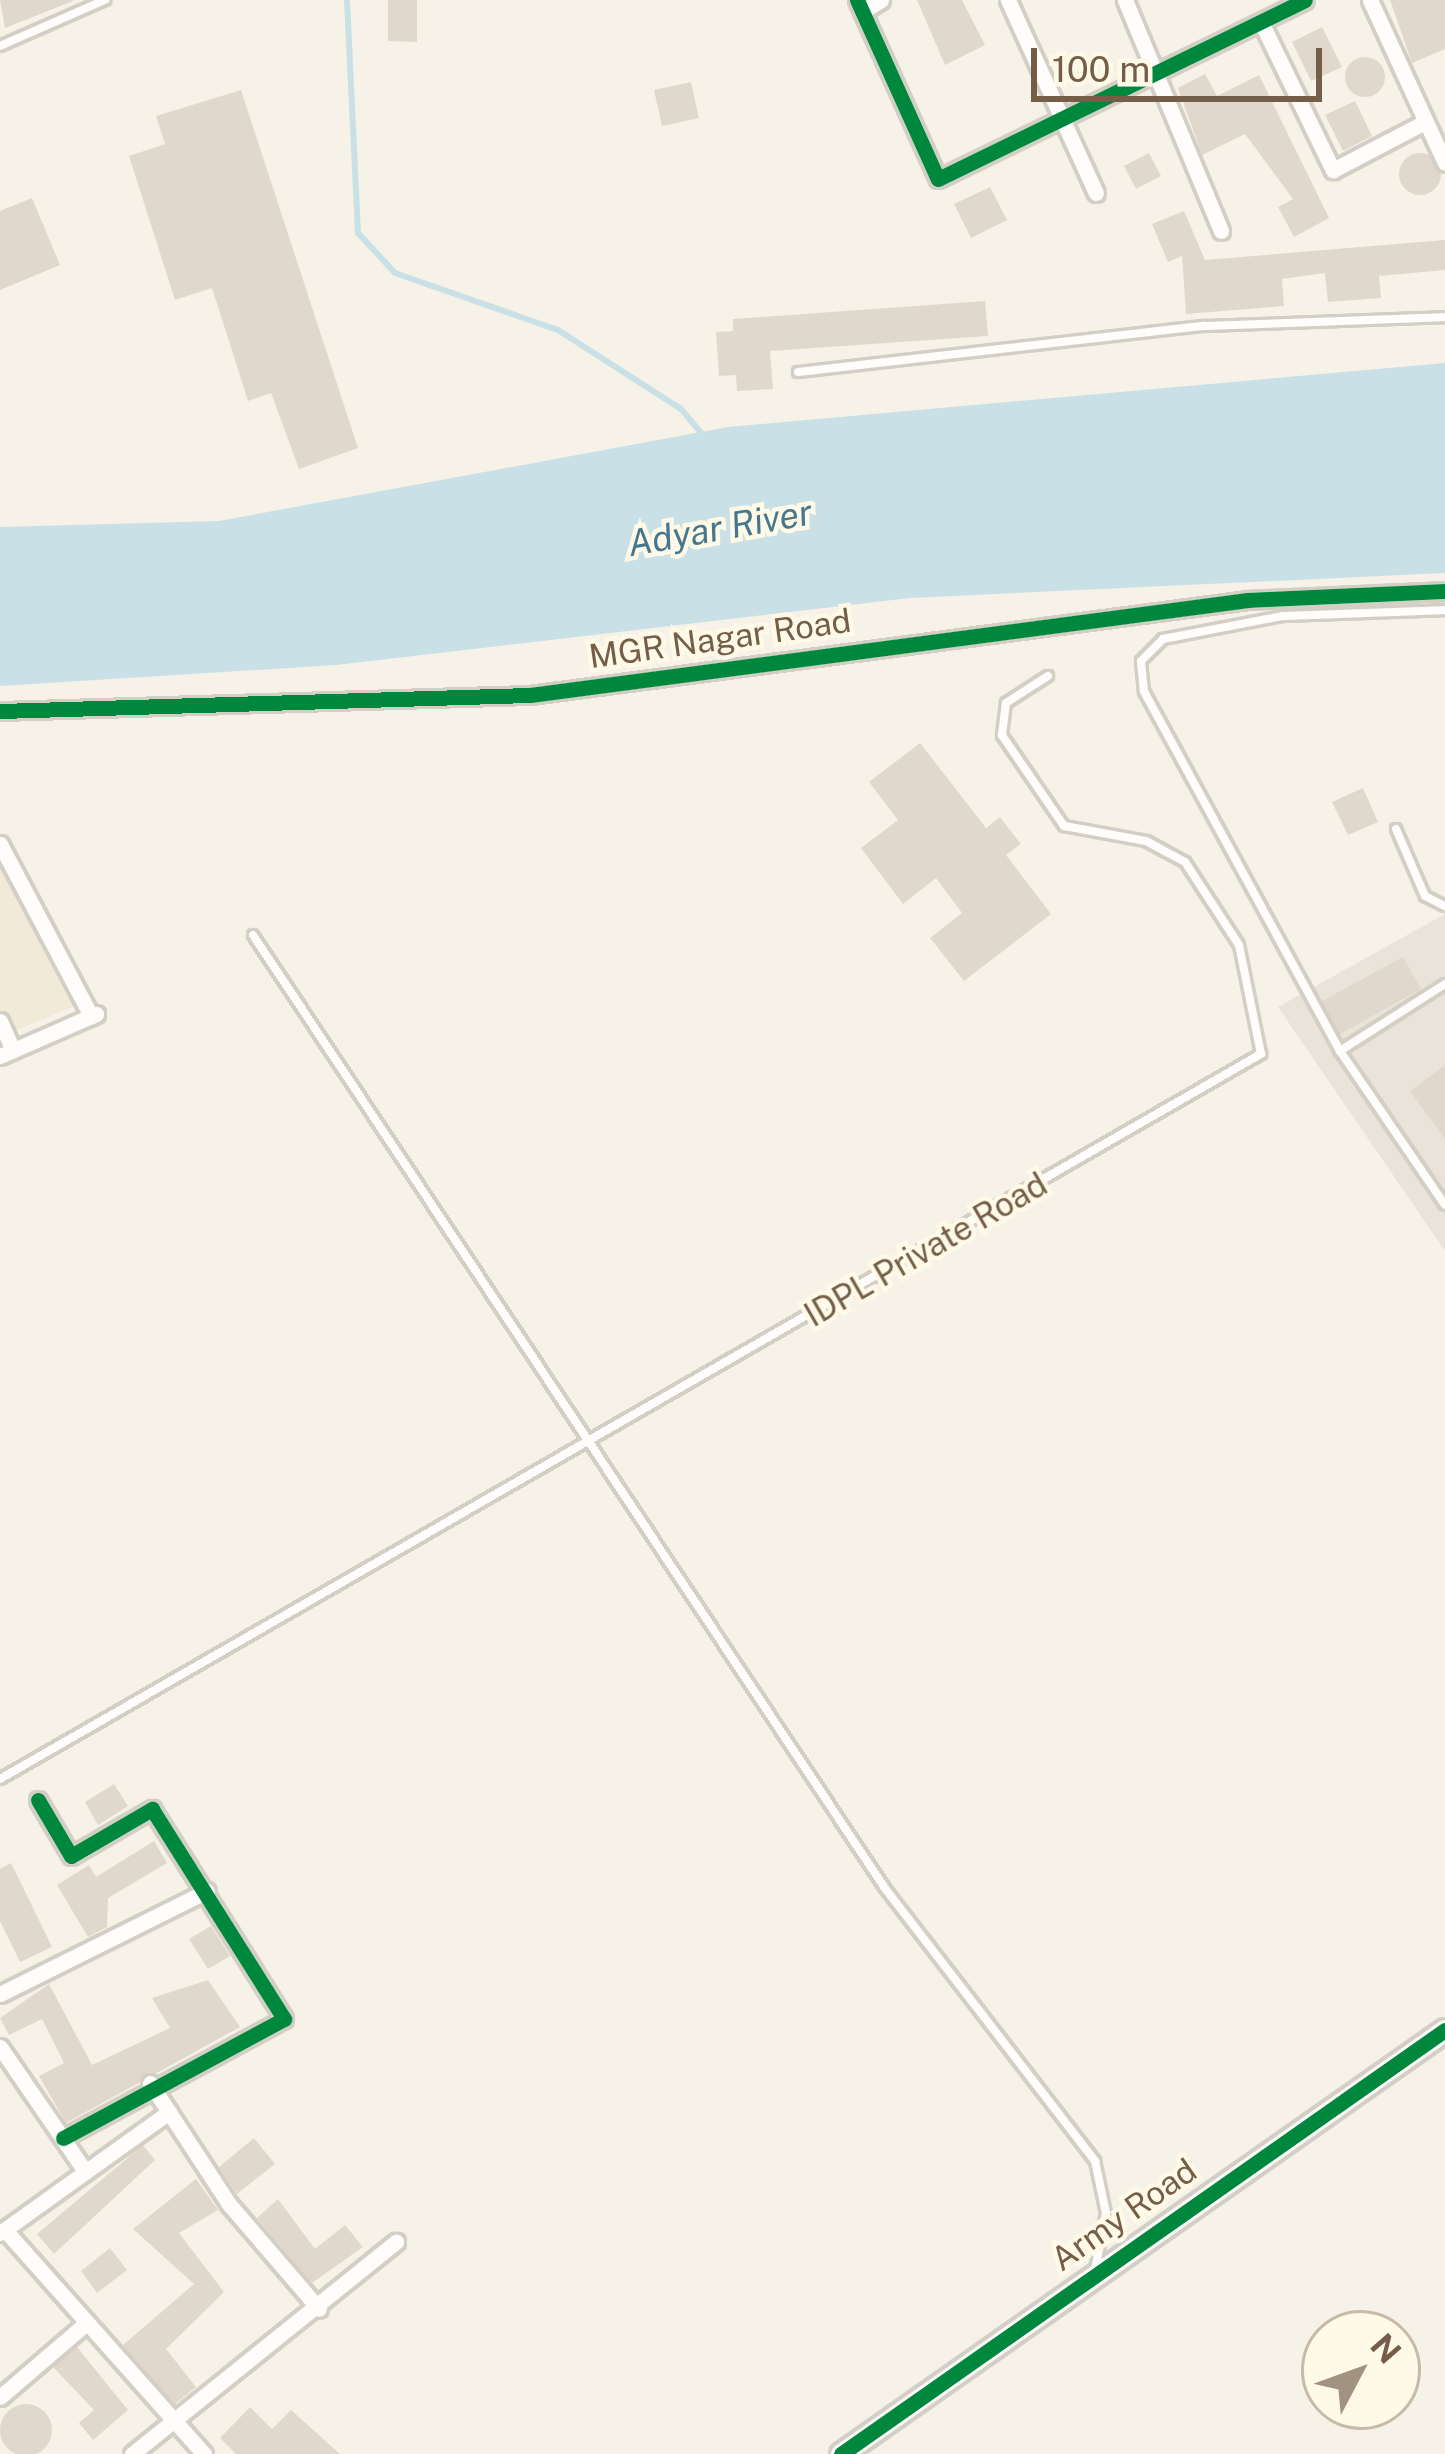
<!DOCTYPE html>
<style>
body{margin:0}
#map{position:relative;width:1445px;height:2454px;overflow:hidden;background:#f6f2e8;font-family:"Public Sans",sans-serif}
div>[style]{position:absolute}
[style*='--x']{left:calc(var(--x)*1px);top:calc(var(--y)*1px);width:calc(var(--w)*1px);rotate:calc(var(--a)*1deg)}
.residential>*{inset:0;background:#f2ead8}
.industrial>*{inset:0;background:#e9e3d9}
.water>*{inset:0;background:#cae0e7}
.stream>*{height:6px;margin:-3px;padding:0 3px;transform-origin:3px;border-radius:3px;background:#cae0e7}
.building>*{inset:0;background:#e0d8cd}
.round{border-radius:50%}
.roads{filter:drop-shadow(3px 0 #d4cfc5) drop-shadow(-3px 0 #d4cfc5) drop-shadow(0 3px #d4cfc5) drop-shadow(0 -3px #d4cfc5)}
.lane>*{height:8px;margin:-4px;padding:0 4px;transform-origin:4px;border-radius:4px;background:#fefdfc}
.street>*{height:15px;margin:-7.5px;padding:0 7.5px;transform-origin:7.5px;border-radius:7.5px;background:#fefdfc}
.secondary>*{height:21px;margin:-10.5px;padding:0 10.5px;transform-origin:10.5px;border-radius:10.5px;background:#fefdfc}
.cycleway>*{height:15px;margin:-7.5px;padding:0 7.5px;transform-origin:7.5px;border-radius:7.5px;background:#00873e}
span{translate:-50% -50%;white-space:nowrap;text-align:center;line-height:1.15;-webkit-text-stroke:9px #fff9e8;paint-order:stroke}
.street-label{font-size:33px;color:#745e48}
.water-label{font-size:36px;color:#45788e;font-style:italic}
.north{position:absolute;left:1301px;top:2310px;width:120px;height:120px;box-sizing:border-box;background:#fff9e8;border:3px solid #c7bba8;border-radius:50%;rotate:49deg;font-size:33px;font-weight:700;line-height:48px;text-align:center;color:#745e48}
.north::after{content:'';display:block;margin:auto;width:42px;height:54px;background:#a29280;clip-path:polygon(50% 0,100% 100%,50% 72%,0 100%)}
.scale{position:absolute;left:1031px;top:48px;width:291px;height:54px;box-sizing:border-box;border:6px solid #745e48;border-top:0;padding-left:15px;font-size:36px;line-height:42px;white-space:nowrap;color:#745e48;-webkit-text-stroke:9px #fff9e8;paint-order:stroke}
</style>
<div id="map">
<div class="residential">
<i style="clip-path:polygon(0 857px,75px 1006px,0 1037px)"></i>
</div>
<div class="industrial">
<i style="clip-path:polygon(1445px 914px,1445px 1251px,1278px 1007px)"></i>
</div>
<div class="water">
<i style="clip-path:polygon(1445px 363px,1445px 573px,910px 598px,336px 665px,0 686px,0 527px,219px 521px,728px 427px)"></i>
</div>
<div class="stream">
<i style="--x:347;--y:0;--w:233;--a:87.3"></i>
<i style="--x:358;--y:233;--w:54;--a:47.2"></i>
<i style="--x:395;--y:273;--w:173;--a:19.3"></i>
<i style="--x:558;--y:330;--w:146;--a:32.7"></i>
<i style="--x:681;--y:409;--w:38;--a:50"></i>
</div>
<div class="building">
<i style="clip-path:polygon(0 0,73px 0,73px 1px,5px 28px)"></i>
<i style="clip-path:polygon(388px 0,417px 0,417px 42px,388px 41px)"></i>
<i style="clip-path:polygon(917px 0,962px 0,985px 45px,945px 65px)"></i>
<i style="clip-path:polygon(1390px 0,1445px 0,1445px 49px,1412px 63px)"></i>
<i style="clip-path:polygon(1322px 27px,1342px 67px,1311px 81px,1292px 42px)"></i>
<i class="round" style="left:1345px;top:57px;width:40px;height:40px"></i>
<i style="clip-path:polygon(1205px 74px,1217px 96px,1259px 75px,1329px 218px,1294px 237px,1278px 207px,1293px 199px,1245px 134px,1202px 155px,1178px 88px)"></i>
<i style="clip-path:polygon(691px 82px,699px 118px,662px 126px,654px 90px)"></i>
<i style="clip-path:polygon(241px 90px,358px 448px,299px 469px,271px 393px,248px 401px,212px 288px,175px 300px,129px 156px,165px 144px,156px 116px)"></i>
<i style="clip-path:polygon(1355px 101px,1372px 136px,1343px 151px,1325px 115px)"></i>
<i class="round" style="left:1399px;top:153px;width:42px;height:42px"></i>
<i style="clip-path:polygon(1149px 153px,1161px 176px,1136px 189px,1124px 166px)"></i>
<i style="clip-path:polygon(990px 187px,1007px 220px,971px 238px,954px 204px)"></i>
<i style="clip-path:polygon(32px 198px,60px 265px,0 290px,0 211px)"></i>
<i style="clip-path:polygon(1184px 211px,1205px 260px,1445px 240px,1445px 270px,1379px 276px,1381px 298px,1328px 302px,1325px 273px,1282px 279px,1284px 306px,1186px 314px,1182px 256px,1168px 262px,1152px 224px)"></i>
<i style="clip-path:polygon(985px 301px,988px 336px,770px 351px,773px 389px,737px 391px,736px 375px,719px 376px,716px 332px,733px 331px,733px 319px)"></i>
<i style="clip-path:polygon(920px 743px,986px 828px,1000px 817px,1021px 844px,1006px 855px,1051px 914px,964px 981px,930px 938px,962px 913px,936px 878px,903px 904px,861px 848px,898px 820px,869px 782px)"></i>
<i style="clip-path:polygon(1363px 788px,1378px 822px,1348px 835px,1332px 802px)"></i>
<i style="clip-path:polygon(1403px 957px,1421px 989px,1340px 1034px,1322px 1001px)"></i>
<i style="clip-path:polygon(1445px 1065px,1445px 1139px,1410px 1091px)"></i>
<i style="clip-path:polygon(114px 1784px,128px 1806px,98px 1825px,85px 1802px)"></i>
<i style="clip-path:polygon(154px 1841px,167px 1863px,108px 1898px,107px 1927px,88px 1937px,57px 1885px,89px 1865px,96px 1877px)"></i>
<i style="clip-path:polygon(11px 1863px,52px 1947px,20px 1962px,0 1921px,0 1869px)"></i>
<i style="clip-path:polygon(211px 1926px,230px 1956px,208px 1969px,189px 1939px)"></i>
<i style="clip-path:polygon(208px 1980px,240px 2027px,66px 2123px,39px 2076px,64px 2063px,42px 2019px,9px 2035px,0 2018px,49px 1984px,92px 2065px,170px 2028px,152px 1998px)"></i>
<i style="clip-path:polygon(254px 2138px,275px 2164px,237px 2194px,219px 2167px)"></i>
<i style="clip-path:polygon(143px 2145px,155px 2160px,54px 2254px,37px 2234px)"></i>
<i style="clip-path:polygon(196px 2179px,218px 2210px,179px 2233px,224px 2292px,166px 2349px,196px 2387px,175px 2404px,123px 2345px,194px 2284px,133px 2229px)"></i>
<i style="clip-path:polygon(278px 2199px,315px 2249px,345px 2225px,363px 2247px,312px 2283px,257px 2218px)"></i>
<i style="clip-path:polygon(110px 2248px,127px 2270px,97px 2293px,81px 2271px)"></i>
<i style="clip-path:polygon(77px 2347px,128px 2410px,93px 2440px,79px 2423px,94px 2410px,53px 2367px)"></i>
<i class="round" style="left:0;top:2404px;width:52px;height:52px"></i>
<i style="clip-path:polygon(250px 2407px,272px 2429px,291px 2410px,340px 2454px,236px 2454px,220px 2438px)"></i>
</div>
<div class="roads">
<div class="lane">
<i style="--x:0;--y:46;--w:115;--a:-23.7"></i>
<i style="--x:798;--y:372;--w:409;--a:-6.5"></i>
<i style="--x:1204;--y:326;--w:241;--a:-2.1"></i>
<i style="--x:1396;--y:829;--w:73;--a:66.6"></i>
<i style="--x:1425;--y:896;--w:22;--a:27"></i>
<i style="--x:253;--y:935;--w:1142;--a:56.46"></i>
<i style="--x:884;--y:1887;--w:346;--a:52.4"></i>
<i style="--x:1095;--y:2161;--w:53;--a:78.1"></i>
<i style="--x:1106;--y:2213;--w:58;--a:100.9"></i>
<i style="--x:1445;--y:984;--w:125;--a:147.5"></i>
<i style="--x:1340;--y:1051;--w:186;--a:55.7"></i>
<i style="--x:1340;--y:1051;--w:410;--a:-118.6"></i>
<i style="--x:1144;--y:691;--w:30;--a:-96"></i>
<i style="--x:1141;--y:661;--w:31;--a:-45"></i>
<i style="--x:1163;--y:639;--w:121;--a:-10.9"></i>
<i style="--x:1282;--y:616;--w:163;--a:-2.1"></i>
<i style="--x:0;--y:1779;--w:1455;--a:-29.9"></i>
<i style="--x:1261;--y:1054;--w:111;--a:-101.4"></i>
<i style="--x:1239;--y:945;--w:99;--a:-123"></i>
<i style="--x:1185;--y:862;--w:44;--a:-151.7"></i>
<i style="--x:1146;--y:841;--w:83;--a:-169.6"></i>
<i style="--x:1064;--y:826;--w:110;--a:-124.3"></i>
<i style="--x:1002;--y:735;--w:32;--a:-83"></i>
<i style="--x:1006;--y:703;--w:50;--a:-32.7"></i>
</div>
<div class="street">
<i style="--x:857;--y:0;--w:196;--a:65.7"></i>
<i style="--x:938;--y:179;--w:408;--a:-26"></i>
<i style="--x:1008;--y:0;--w:212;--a:65.5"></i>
<i style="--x:1125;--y:0;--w:250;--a:67.4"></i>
<i style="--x:1370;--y:0;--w:179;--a:65.3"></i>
<i style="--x:863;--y:11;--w:21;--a:-31"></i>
<i style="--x:1261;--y:22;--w:165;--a:64.1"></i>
<i style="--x:1333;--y:170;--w:104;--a:-27.6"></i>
<i style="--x:0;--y:711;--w:530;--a:-1.73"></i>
<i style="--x:530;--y:695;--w:724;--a:-7.54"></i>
<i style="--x:1248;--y:600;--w:197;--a:-2.6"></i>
<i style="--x:0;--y:844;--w:195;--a:62.1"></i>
<i style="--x:0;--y:1021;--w:32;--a:66"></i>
<i style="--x:0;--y:1056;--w:105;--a:-23.6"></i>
<i style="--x:38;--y:1800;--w:65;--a:59.5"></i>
<i style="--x:71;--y:1856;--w:94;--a:-30.1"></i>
<i style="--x:152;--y:1809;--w:248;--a:57.8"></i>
<i style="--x:284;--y:2019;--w:251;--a:151.7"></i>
<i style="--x:0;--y:1994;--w:231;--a:-26.5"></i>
<i style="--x:0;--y:2047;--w:150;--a:55.6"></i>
<i style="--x:150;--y:2083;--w:145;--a:56.9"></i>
<i style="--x:229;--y:2204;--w:138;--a:49.4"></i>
<i style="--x:5;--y:2230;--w:300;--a:48.4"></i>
<i style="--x:0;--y:2233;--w:208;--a:-35.6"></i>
<i style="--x:0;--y:2397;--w:111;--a:-40.6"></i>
<i style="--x:132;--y:2454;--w:339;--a:-38.8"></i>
</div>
<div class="secondary">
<i style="--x:841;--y:2454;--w:738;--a:-35.07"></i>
</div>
</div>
<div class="cycleway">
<i style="--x:857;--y:0;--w:196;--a:65.7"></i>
<i style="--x:938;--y:179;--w:408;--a:-26"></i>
<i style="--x:0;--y:711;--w:530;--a:-1.73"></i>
<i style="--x:530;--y:695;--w:724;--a:-7.54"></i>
<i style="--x:1248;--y:600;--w:197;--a:-2.6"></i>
<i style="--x:38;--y:1800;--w:65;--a:59.5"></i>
<i style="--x:71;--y:1856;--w:94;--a:-30.1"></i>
<i style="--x:152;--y:1809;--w:248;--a:57.8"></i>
<i style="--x:284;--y:2019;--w:251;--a:151.7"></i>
<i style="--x:841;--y:2454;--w:738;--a:-35.07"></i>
</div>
<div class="street-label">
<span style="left:720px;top:639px;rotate:-8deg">MGR Nagar Road</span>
<span style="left:926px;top:1250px;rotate:-30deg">IDPL Private Road</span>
<span style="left:1124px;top:2215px;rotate:-35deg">Army Road</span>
</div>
<div class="water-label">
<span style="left:720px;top:528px;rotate:-10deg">Adyar River</span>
</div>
<div class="north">N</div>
<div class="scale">100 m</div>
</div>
